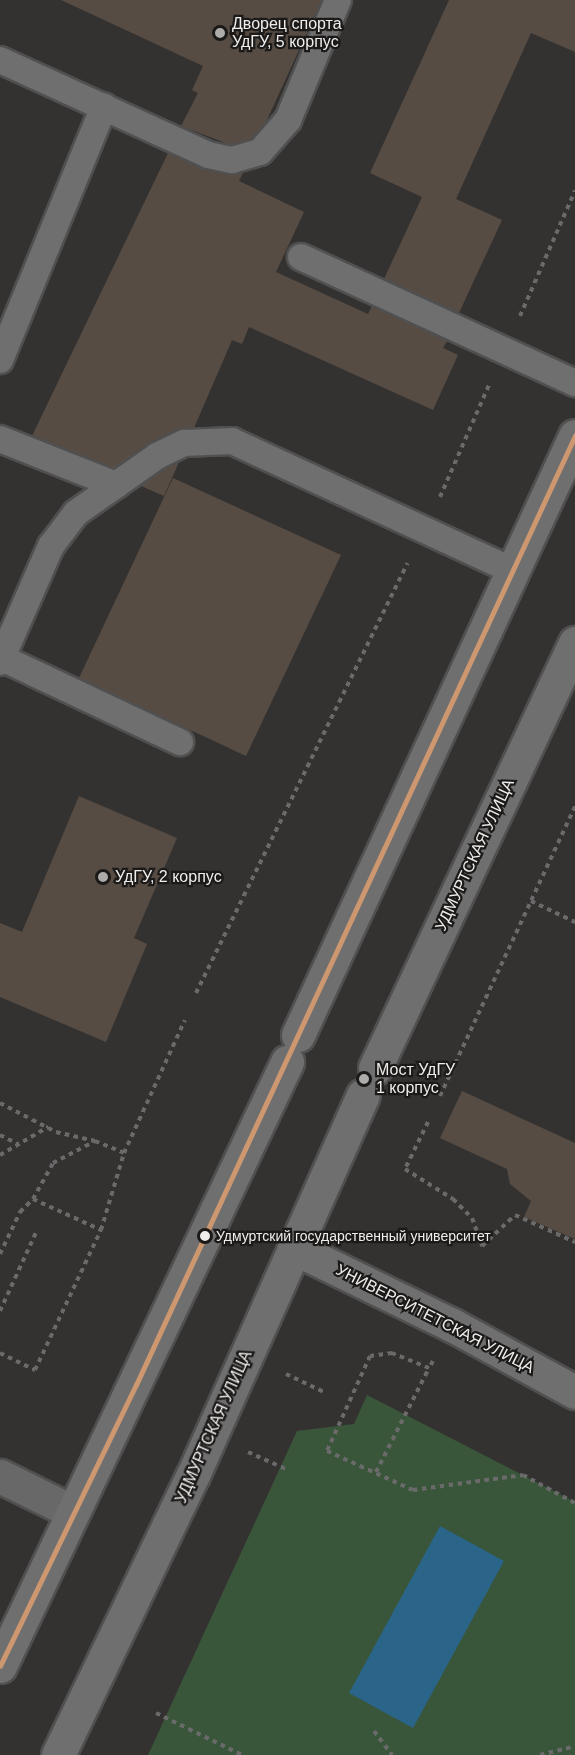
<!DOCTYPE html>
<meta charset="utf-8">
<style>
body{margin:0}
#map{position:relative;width:575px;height:1755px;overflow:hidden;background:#343231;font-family:Helvetica,sans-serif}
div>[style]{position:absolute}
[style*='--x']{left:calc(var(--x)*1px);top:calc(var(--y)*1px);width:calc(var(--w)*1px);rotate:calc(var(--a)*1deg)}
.green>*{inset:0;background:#3a563a}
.water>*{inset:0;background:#2a6489}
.building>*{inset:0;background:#564c44}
.path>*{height:4px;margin-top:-2px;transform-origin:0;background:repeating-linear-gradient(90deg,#6b6a6a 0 4.5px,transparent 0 9px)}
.roads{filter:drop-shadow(2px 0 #515050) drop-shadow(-2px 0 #515050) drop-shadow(0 2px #515050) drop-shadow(0 -2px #515050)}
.lane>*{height:26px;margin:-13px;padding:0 13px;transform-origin:13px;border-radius:13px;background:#706f6f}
.street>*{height:33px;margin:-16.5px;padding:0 16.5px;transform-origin:16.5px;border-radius:16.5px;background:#706f6f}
.secondary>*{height:33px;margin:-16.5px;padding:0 16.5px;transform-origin:16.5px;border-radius:16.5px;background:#696868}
.primary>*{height:33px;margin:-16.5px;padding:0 16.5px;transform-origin:16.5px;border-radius:16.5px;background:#706f6f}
.bus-1>*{height:4.5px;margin:-2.25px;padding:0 2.25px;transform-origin:2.25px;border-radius:2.25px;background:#cd976f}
.dots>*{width:16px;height:16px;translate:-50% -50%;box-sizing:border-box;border:3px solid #1b1a19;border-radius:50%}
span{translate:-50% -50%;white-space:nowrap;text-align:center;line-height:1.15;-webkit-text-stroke:4.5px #1b1a19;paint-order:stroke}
.bus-label{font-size:14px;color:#efedec}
.left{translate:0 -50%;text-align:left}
.poi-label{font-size:16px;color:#efedec}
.street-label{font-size:16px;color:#efedec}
</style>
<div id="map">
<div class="green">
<i style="clip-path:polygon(367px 1395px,575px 1502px,575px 1755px,148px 1755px,297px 1431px,354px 1424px)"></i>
</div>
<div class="water">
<i style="clip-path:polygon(440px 1526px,504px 1561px,413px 1728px,349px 1693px)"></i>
</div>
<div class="building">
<i style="clip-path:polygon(61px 0,322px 0,266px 122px,252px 139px,231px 145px,181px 126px,198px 93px,192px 90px,203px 66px)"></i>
<i style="clip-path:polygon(449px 0,575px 0,575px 52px,531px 33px,456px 199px,502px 220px,459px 313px,384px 279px,422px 197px,370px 173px)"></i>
<i style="clip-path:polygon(168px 153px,205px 170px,229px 175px,243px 173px,239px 181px,304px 212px,276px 272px,368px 314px,372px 306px,447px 341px,443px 348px,458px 355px,433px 410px,249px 327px,242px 344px,232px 340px,194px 428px,178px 429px,150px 442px,114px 468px,32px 436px)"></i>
<i style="clip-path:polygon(179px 462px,164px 496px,141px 486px,165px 469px)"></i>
<i style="clip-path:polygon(173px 478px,341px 555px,246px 756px,79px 678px)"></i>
<i style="clip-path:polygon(79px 796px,177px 838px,134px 938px,147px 944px,106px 1042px,0 997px,0 923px,22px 932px)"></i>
<i style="clip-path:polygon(462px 1091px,575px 1143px,575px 1239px,524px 1217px,531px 1201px,510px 1184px,507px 1169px,440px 1138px)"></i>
</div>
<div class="path">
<i style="--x:520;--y:316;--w:137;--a:-66.3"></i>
<i style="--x:440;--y:497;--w:122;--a:-66.4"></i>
<i style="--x:531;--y:901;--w:49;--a:25.5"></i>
<i style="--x:196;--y:993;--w:479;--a:-63.8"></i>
<i style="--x:440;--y:1096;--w:320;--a:-65"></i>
<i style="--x:0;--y:1103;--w:63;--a:27.4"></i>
<i style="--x:56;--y:1132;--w:40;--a:13"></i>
<i style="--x:95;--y:1141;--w:31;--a:22"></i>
<i style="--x:428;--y:1122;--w:52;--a:116.1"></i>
<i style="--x:405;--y:1169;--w:57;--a:32"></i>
<i style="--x:453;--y:1199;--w:27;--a:45"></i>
<i style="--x:472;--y:1218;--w:30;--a:70"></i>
<i style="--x:482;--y:1246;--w:45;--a:-43.2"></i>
<i style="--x:515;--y:1215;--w:66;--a:24.2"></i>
<i style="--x:0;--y:1135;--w:20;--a:27"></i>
<i style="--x:0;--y:1155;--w:56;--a:-30.3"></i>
<i style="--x:33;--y:1199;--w:75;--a:24.5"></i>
<i style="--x:0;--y:1254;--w:47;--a:-64.5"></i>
<i style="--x:20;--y:1212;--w:18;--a:-45"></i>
<i style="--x:33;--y:1199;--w:41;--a:-60.9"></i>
<i style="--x:53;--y:1163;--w:47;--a:-27.6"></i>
<i style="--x:0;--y:1311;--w:89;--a:-65.4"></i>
<i style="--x:0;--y:1353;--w:39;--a:26"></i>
<i style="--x:35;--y:1370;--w:155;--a:-64.8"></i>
<i style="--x:101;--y:1230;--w:80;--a:-73.4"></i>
<i style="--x:124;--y:1153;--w:146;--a:-65.4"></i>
<i style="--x:433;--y:1361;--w:8;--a:120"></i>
<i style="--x:429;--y:1368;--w:40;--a:-158"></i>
<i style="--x:392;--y:1353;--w:22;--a:172"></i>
<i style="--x:370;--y:1356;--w:104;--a:114.4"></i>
<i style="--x:327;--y:1451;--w:94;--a:24.4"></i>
<i style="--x:413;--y:1490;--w:111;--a:-7.8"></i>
<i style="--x:523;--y:1475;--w:59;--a:28.3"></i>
<i style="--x:286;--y:1374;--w:44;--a:25.4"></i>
<i style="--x:248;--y:1452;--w:44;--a:24.2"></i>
<i style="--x:376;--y:1472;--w:117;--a:-63"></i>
<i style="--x:156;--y:1713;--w:96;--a:26"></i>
<i style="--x:374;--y:1731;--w:30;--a:53"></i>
<i style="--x:540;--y:1755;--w:36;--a:-14"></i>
</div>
<div class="roads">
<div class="lane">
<i style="--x:0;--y:60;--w:229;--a:24.5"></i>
<i style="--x:208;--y:155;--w:25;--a:12"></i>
<i style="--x:232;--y:160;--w:29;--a:-16"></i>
<i style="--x:260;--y:152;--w:43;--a:-48.8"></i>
<i style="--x:288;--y:120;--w:130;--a:-67.4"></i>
<i style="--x:301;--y:257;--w:302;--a:24.7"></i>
<i style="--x:0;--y:360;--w:274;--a:-67.7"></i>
<i style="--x:0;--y:439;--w:125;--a:21.6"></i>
<i style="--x:2;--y:658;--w:197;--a:25.3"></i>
<i style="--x:0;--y:662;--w:127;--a:-66.3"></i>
<i style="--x:51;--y:546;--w:41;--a:-52.9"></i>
<i style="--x:76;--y:513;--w:99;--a:-35.1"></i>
<i style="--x:157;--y:456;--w:30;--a:-26"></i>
<i style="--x:184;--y:443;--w:48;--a:-2.4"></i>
<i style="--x:232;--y:441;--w:307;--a:24.8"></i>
</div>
<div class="street">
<i style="--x:294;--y:1248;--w:176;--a:26"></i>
<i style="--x:452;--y:1325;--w:140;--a:28.6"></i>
</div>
<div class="secondary">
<i style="--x:0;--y:1476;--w:81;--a:26.3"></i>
</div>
<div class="primary">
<i style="--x:298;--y:1035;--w:660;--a:-65.18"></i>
<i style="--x:375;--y:1068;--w:470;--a:-64.8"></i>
<i style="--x:0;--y:1666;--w:669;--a:-64.58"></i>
<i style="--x:58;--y:1755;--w:311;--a:-64.3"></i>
<i style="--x:193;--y:1475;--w:416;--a:-65.9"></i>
</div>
</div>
<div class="bus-1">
<i style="--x:0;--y:1666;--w:312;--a:-64.2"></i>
<i style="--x:136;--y:1385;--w:1046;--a:-65.18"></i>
</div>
<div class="dots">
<i style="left:220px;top:33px;background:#aeacab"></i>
<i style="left:103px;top:877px;background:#aeacab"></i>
<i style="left:364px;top:1079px;background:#aeacab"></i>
<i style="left:205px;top:1236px;background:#efedec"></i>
</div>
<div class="bus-label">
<span class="left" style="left:216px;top:1236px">Удмуртский государственный университет</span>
</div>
<div class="poi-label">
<span class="left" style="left:232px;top:33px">Дворец спорта<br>УдГУ, 5 корпус</span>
<span class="left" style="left:115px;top:877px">УдГУ, 2 корпус</span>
<span class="left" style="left:376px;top:1079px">Мост УдГУ<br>1 корпус</span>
</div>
<div class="street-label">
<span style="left:475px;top:855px;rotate:-65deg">УДМУРТСКАЯ УЛИЦА</span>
<span style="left:435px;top:1319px;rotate:27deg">УНИВЕРСИТЕТСКАЯ УЛИЦА</span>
<span style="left:214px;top:1427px;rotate:-66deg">УДМУРТСКАЯ УЛИЦА</span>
</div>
</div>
